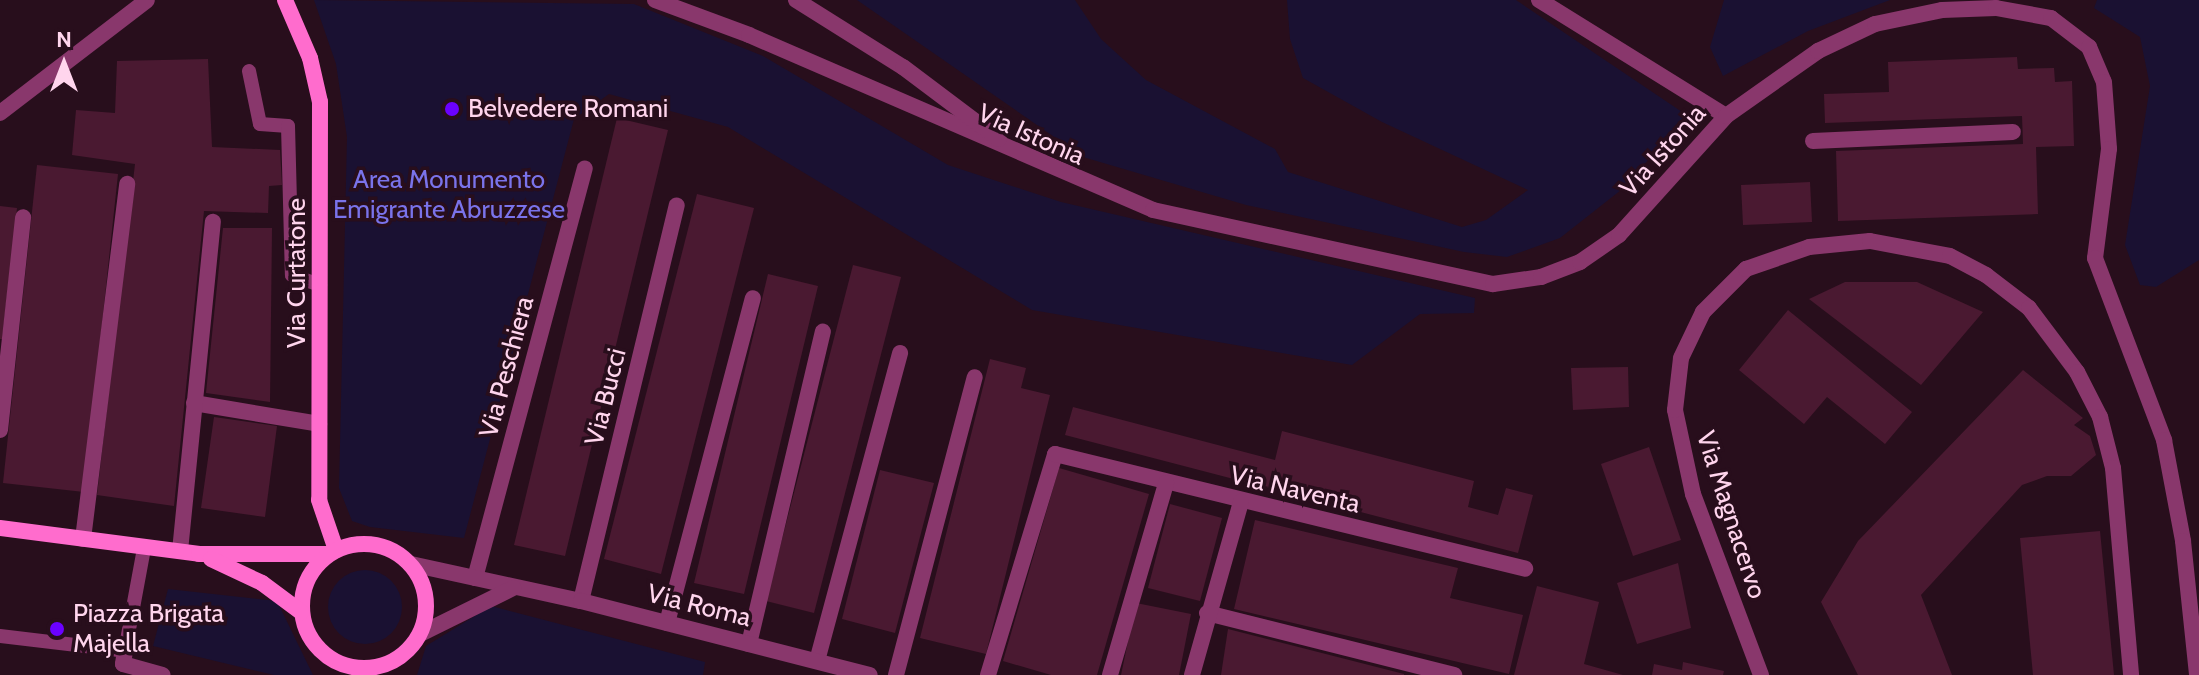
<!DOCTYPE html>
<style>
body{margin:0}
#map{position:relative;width:2199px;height:675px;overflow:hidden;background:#280e1c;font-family:Cabin,sans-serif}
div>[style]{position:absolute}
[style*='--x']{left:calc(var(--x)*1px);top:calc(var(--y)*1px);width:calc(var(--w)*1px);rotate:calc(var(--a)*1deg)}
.green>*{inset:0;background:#1a1132}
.round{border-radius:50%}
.building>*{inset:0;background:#4a1931}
.service>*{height:14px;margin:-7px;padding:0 7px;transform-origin:7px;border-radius:7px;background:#89376c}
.pedestrian>*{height:16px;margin:-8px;padding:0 8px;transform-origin:8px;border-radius:8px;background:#89376c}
.minor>*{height:16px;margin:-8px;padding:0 8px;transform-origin:8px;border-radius:8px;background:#89376c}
.tertiary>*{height:16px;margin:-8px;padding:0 8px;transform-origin:8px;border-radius:8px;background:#89376c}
.secondary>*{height:16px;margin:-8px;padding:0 8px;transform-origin:8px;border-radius:8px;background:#ff6ccd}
.secondary>.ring{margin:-8px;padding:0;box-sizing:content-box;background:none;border:16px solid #ff6ccd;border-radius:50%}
.dots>*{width:22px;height:22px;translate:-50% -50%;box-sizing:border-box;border:4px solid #280e1c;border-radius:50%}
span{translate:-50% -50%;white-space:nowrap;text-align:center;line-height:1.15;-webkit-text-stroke:7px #280e1c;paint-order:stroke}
.poi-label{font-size:26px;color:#ffd5ed}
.left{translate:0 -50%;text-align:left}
.street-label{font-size:26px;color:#ffd5ed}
.park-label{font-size:26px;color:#7a73ea}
.north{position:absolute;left:24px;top:24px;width:80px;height:80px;-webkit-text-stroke:6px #280e1c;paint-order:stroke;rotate:0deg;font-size:22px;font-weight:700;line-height:32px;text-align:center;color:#ffd5ed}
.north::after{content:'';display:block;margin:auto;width:28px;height:36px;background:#ffd5ed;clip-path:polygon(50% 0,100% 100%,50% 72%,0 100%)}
</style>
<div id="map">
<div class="green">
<i style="clip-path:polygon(314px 0,634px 4px,763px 56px,948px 165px,1061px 202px,1475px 298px,1474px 313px,1420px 314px,1352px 365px,1032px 310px,728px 127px,609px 94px,574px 119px,464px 538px,370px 527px,352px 521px,339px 488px,347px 137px,336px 64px)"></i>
<i style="clip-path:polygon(857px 0,1075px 0,1101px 39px,1146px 80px,1275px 149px,1288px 172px,1462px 227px,1486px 220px,1528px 190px,1382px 122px,1303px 78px,1290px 39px,1287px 0,1516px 0,1688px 116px,1621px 190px,1560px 238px,1507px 257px,1464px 252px,1246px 205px,1083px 157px)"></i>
<i style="clip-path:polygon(1724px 0,1890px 0,1808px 31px,1723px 76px,1710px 47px)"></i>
<i style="clip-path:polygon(2097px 0,2199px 0,2199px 260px,2156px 287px,2140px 285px,2125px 245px,2150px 86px,2140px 37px,2094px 8px)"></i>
<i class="round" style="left:328px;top:570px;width:74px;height:74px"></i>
<i style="clip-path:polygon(168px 589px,277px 601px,313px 675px,274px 675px,153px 646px)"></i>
<i style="clip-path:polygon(491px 606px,705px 662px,703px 675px,417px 675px,426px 646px)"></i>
</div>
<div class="building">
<i style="clip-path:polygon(2017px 57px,2018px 69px,2054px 68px,2055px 82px,2072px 81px,2074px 146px,2036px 147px,2038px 214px,1838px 221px,1836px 151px,2023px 144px,2022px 116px,1825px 123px,1824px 94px,1889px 92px,1888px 62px)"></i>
<i style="clip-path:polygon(208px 59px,212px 147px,280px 150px,282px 185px,269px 186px,268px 213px,204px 211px,174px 506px,97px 495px,135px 164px,72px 155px,76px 110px,115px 113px,117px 61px)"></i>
<i style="clip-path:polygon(617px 118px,668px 130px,565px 556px,514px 545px)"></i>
<i style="clip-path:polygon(37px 165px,118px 174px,84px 492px,3px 483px)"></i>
<i style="clip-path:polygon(1810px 182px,1812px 222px,1743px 225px,1741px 185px)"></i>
<i style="clip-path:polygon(697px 194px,754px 208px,661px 574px,604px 559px)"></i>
<i style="clip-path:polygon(0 206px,17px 208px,2px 339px,0 339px)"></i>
<i style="clip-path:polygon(223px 228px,272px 228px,270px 402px,206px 393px)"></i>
<i style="clip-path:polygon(853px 265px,901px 277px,814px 613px,766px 601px)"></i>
<i style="clip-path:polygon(768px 274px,818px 286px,744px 594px,694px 583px)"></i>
<i style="clip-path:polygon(1845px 282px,1917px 282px,1983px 312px,1921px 385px,1809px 299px)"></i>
<i style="clip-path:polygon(1788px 310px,1912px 412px,1885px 444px,1827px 397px,1804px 424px,1739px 370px)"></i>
<i style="clip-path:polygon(990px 359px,1026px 368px,1021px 388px,1050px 395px,986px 654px,920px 638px)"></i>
<i style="clip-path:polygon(1628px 367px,1629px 407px,1573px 410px,1571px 368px)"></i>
<i style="clip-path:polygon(2023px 370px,2083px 418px,2074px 425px,2090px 436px,2096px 455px,2071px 476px,2047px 476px,2022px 485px,1921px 595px,1952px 675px,1858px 675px,1821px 602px,1858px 541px)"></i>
<i style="clip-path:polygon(1073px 407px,1275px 460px,1282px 431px,1474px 481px,1468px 507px,1498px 515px,1506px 488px,1533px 495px,1518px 553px,1065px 435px)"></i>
<i style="clip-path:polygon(214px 417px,277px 426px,265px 517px,201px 508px)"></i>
<i style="clip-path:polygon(1649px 447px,1681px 540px,1633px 556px,1601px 464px)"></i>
<i style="clip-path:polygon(1059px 468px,1149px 494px,1097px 675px,1051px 675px,1003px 661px)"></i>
<i style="clip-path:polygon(880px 470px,934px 483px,895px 633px,842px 619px)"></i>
<i style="clip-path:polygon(1170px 504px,1222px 518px,1200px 601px,1148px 588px)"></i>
<i style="clip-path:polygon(1255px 520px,1458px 568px,1450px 598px,1523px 615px,1509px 674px,1234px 609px)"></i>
<i style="clip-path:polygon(2100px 531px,2114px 675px,2033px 675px,2020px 538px)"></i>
<i style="clip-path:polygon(1678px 563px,1691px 628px,1637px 644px,1617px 583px)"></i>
<i style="clip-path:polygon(1537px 586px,1599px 602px,1584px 664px,1623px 675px,1514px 675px)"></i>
<i style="clip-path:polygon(1136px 603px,1191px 614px,1179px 675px,1121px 675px)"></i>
<i style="clip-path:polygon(1228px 629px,1404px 674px,1404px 675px,1221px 675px)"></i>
<i style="clip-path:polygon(1683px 662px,1724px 671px,1723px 675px,1652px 675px,1654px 664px,1682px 670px)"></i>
</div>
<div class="service">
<i style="--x:249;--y:71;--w:54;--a:78.3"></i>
<i style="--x:260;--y:124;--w:28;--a:4"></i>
<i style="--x:288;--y:126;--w:149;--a:88.5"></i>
<i style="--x:292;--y:275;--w:30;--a:20"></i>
<i style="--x:0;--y:636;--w:126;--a:6.8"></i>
<i style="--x:125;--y:651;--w:105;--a:-79.5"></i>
</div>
<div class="pedestrian">
<i style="--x:125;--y:651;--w:13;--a:99"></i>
<i style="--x:123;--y:664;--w:41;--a:15.4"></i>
</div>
<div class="minor">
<i style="--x:1539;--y:0;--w:220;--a:31.8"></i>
<i style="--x:1813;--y:141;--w:200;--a:-2.6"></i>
<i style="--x:194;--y:403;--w:127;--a:9.5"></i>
<i style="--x:0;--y:430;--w:214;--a:-83.8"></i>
<i style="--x:83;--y:539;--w:358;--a:-82.9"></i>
<i style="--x:180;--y:551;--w:331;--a:-84.3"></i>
<i style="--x:475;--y:578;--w:424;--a:-75"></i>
<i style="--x:581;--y:601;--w:407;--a:-76.4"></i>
<i style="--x:1207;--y:613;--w:255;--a:14.1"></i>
<i style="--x:667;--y:623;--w:336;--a:-75.2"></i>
<i style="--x:749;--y:644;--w:321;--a:-76.7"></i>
<i style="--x:817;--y:661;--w:319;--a:-74.9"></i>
<i style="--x:365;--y:675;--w:6;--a:-81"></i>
<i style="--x:896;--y:675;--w:308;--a:-75.2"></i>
<i style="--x:988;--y:675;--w:231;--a:-73.1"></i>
<i style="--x:1055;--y:454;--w:484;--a:13.7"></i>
<i style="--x:1110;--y:675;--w:200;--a:-73.7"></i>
<i style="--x:1192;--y:675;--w:180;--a:-74.2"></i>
</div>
<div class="tertiary">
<i style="--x:655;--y:0;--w:100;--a:20.4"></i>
<i style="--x:749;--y:35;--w:440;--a:23.4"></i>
<i style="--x:1153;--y:210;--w:348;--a:12.3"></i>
<i style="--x:1493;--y:284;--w:49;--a:-8.3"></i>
<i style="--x:1541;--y:277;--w:42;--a:-21"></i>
<i style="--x:1580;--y:262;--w:47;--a:-34.7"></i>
<i style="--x:1619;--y:235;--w:160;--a:-48"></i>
<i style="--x:1726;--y:116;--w:113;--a:-35.2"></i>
<i style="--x:1818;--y:51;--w:63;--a:-25.3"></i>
<i style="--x:1875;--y:24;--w:68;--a:-11.8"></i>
<i style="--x:1942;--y:10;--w:54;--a:-2.1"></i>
<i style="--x:1996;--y:8;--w:56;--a:10.3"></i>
<i style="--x:2051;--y:18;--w:48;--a:37.3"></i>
<i style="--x:2089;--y:47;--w:38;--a:67"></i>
<i style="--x:2104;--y:82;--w:67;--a:85.7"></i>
<i style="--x:2109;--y:149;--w:110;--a:97.3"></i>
<i style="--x:2095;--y:258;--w:195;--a:69.2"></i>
<i style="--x:2164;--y:440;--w:103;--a:79.3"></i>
<i style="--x:2183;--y:541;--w:135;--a:84"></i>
<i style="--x:796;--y:0;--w:126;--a:32.1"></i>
<i style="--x:903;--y:67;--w:120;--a:36.9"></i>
<i style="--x:0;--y:113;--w:185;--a:-37.5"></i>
<i style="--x:411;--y:564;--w:174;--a:12.3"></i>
<i style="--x:581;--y:601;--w:298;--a:14.4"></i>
<i style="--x:420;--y:634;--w:104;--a:-26.3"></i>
<i style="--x:1761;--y:675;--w:193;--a:-110.6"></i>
<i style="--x:1693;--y:494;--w:86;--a:-102.1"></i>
<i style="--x:1675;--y:410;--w:52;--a:-83.4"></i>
<i style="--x:1681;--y:358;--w:51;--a:-64.4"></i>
<i style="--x:1703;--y:312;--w:61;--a:-45"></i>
<i style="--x:1746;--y:269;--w:67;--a:-19.2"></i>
<i style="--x:1809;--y:247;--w:61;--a:-5.6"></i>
<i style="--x:1870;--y:241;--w:81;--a:10.6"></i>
<i style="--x:1950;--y:256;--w:41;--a:27.8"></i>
<i style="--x:1986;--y:275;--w:54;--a:37.5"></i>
<i style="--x:2029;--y:308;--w:80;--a:53.1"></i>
<i style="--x:2077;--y:372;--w:51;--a:62.9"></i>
<i style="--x:2100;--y:417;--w:53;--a:75.7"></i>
<i style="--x:2113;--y:468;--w:208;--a:85"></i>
</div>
<div class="secondary">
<i style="--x:285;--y:0;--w:63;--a:66.7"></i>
<i style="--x:310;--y:58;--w:45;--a:77.2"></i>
<i style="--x:320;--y:102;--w:398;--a:90.1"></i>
<i style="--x:319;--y:500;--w:53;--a:71.2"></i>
<i style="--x:0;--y:528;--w:201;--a:7.4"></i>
<i style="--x:199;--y:554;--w:130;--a:0"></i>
<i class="ring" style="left:302px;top:544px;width:108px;height:108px"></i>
<i style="--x:211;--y:559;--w:56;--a:25.2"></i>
<i style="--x:262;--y:583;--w:49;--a:36.6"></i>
</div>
<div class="dots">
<i style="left:452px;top:109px;background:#6b01ff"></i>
<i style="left:57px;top:629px;background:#6b01ff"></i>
</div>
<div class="poi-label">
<span class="left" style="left:468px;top:109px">Belvedere Romani</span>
<span class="left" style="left:73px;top:629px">Piazza Brigata<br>Majella</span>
</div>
<div class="street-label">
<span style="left:1031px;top:135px;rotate:24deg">Via Istonia</span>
<span style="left:1663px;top:151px;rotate:-48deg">Via Istonia</span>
<span style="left:297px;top:273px;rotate:-90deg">Via Curtatone</span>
<span style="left:507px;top:367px;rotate:-75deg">Via Peschiera</span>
<span style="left:606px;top:397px;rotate:-76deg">Via Bucci</span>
<span style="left:1295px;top:490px;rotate:13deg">Via Naventa</span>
<span style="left:1731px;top:515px;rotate:72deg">Via Magnacervo</span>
<span style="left:699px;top:606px;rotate:14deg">Via Roma</span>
</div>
<div class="park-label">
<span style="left:449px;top:195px">Area Monumento<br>Emigrante Abruzzese</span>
</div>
<div class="north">N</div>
</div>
